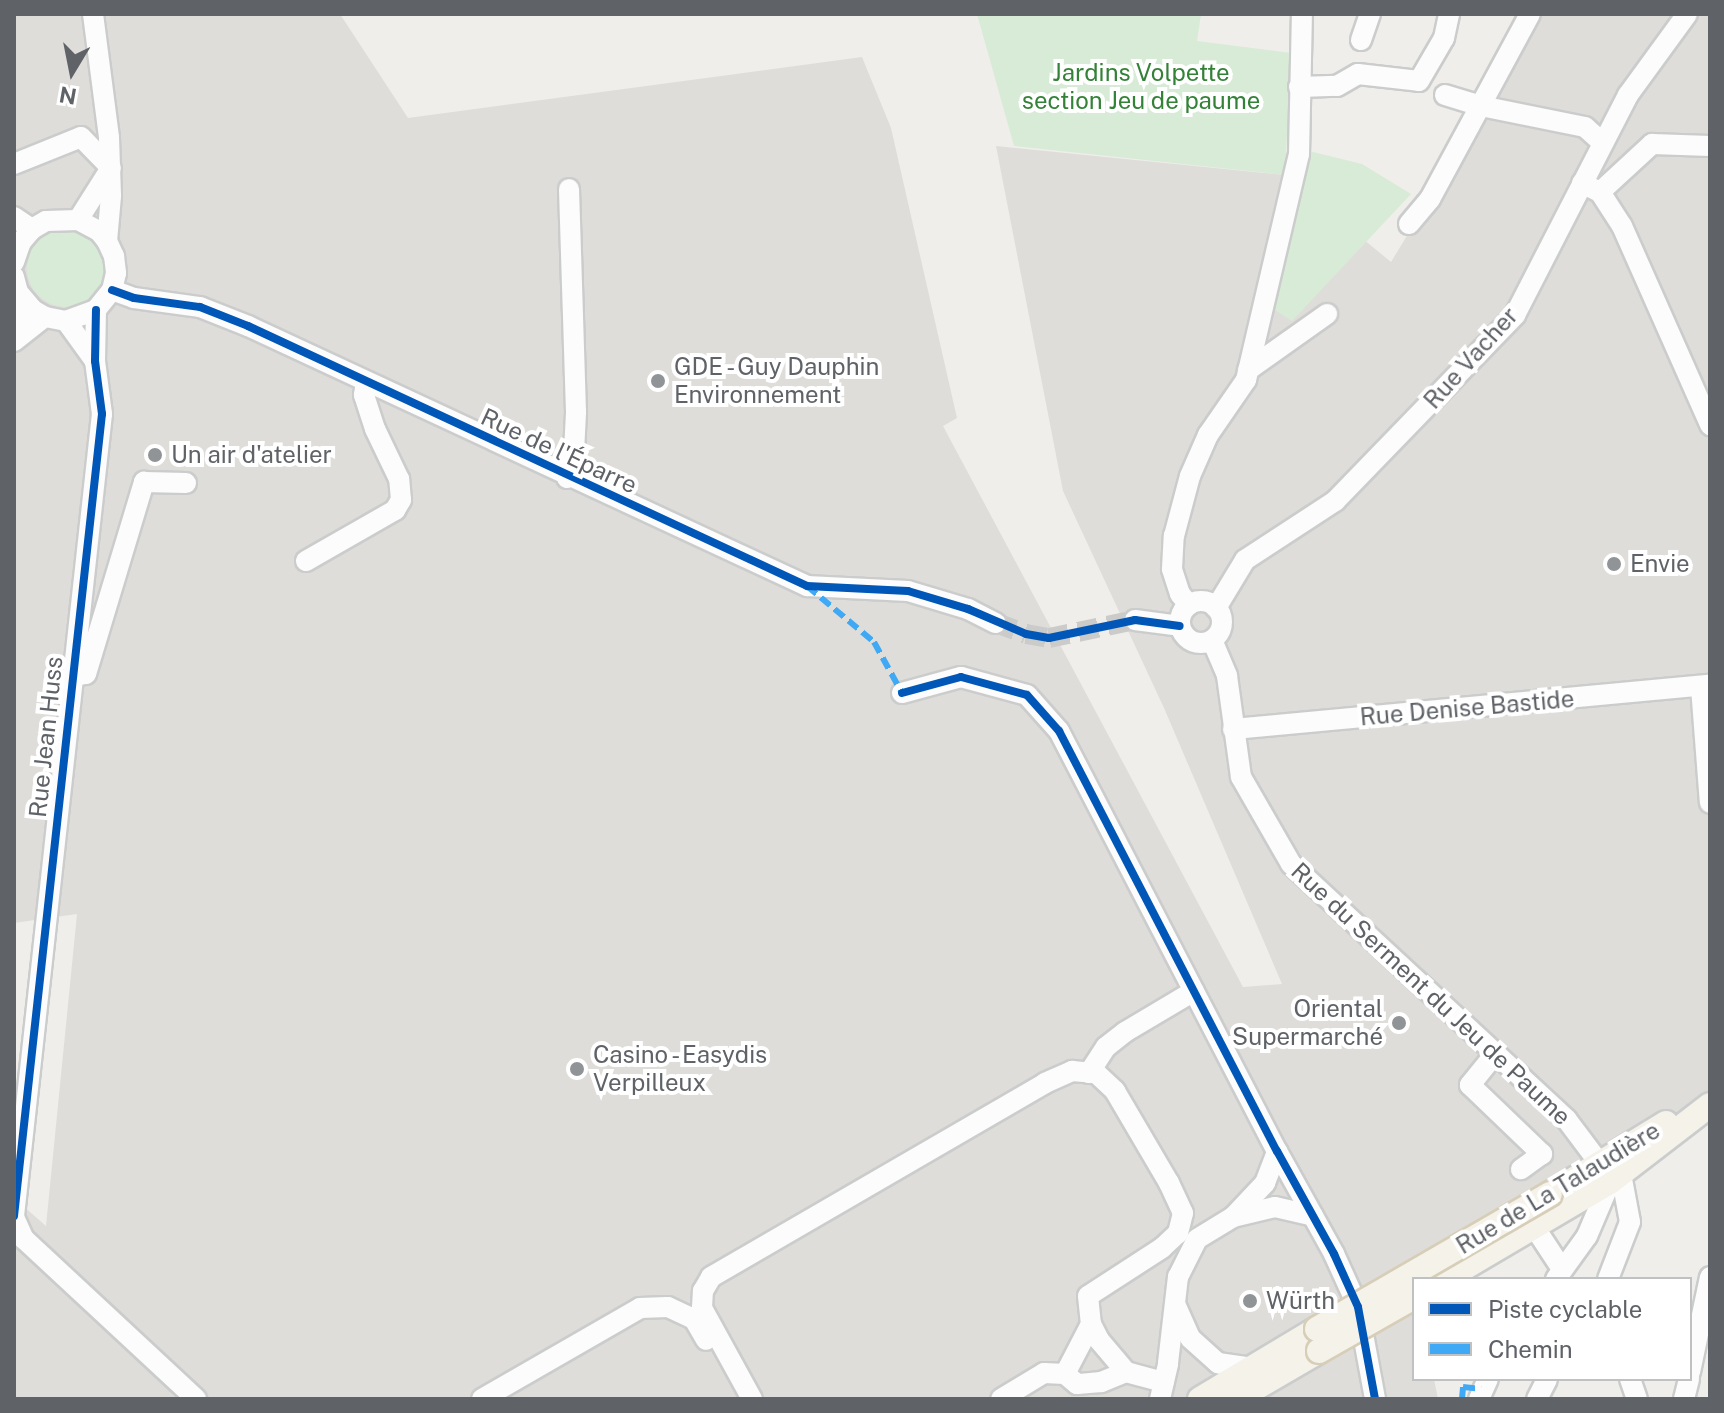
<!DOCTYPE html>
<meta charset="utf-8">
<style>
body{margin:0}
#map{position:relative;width:1724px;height:1413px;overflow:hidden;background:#efeeea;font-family:"Public Sans",sans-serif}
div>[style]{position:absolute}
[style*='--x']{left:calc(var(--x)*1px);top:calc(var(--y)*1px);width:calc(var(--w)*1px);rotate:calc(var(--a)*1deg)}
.industrial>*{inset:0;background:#dfddda}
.green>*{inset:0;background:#d8ebd6}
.round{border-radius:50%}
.minor-tunnel>*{height:20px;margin-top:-10px;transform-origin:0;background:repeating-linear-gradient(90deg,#cbcbca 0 20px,transparent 0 30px)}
.roads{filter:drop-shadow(2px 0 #cbcccc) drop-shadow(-2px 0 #cbcccc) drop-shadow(0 2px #cbcccc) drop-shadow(0 -2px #cbcccc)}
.minor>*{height:20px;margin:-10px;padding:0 10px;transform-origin:10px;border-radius:10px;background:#fdfcfc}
.minor>.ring{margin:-10px;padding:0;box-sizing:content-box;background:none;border:20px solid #fdfcfc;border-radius:50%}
.major>*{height:24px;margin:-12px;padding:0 12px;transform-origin:12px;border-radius:12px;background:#f4f2e9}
.bridges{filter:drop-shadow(2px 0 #d7ceb8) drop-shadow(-2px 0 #d7ceb8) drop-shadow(0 2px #d7ceb8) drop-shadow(0 -2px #d7ceb8)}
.major-bridge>*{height:24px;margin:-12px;padding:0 12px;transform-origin:12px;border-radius:12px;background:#f4f2e9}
.quiet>*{height:6px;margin-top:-3px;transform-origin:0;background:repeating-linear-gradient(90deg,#3fa9f5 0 12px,transparent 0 18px)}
.cycleway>*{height:8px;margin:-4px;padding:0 4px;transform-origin:4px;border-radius:4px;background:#0057b8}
.dots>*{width:22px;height:22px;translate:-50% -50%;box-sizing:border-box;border:4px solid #fff;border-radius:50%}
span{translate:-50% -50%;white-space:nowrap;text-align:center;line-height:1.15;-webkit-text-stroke:8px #fff;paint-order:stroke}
.park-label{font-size:24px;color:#348238}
.street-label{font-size:24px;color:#5f6368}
.poi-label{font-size:24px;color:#5f6368}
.left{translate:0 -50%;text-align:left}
.right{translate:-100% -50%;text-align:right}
.frame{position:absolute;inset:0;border:16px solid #5f6368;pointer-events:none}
.legend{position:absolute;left:1412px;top:1277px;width:280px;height:104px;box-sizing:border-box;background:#fff;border:2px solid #bfc1c3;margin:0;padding:10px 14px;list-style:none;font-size:24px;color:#5f6368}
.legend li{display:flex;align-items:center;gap:16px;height:40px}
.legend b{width:40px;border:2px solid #bfc1c3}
.north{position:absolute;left:32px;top:32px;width:80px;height:80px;-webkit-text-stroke:6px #fff;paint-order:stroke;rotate:190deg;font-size:22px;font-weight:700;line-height:32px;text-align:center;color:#5f6368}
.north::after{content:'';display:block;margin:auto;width:28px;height:36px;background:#5f6368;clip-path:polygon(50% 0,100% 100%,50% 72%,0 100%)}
</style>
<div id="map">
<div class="industrial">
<i style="clip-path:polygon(14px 14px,340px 14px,408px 118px,862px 57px,891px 128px,957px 418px,943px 426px,1243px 987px,1282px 984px,1164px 708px,1063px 491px,996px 146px,1285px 175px,1391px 262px,1503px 78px,1537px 14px,1710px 14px,1710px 1110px,1414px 1279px,1414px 1379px,1434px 1379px,1438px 1399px,14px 1399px,14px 1198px,46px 1226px,77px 914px,14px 923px)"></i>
</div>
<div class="green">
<i style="clip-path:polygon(977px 14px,1201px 14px,1197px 41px,1291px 53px,1285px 175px,1014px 146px)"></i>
<i style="clip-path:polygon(1309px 151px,1362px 164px,1411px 194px,1292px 321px,1269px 306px)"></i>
<i class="round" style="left:27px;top:229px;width:78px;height:78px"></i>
</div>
<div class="minor-tunnel">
<i style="--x:996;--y:623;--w:32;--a:20"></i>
<i style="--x:1026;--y:634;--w:23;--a:10"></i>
<i style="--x:1049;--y:638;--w:88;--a:-11.8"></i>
</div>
<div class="roads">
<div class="minor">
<i style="--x:93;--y:14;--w:125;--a:82.6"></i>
<i style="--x:109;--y:138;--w:58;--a:88"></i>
<i style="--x:111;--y:196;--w:45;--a:95.1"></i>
<i style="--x:1361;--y:40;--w:28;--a:-71"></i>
<i style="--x:1299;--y:87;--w:38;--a:-2"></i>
<i style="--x:1337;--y:86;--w:24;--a:-30"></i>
<i style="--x:1358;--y:74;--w:61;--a:6.5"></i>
<i style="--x:1419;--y:81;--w:50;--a:-59.8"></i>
<i style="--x:1444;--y:38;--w:25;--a:-78"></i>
<i style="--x:1445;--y:95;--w:38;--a:17"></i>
<i style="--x:1481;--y:106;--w:106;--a:11.4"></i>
<i style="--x:1585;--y:127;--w:24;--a:42"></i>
<i style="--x:14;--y:164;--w:72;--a:-21.9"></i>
<i style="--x:81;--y:137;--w:43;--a:45.9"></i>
<i style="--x:1582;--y:183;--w:20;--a:27"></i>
<i style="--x:1600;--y:192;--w:40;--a:57.1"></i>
<i style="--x:1622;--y:226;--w:218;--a:66.1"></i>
<i style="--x:1600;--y:192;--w:71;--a:-42.7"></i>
<i style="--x:1652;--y:144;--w:58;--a:2"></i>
<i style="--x:14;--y:217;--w:22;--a:34"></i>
<i style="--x:78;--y:220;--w:58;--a:-57.7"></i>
<i style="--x:1409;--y:224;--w:33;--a:-50"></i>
<i style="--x:1430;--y:199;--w:210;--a:-61.6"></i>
<i style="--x:14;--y:262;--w:21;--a:-71"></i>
<i style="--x:21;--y:242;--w:17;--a:-50"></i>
<i style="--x:32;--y:229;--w:16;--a:-30"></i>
<i style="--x:46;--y:221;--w:32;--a:-2"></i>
<i style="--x:78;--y:220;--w:24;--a:28"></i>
<i style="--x:99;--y:231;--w:13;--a:51"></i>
<i style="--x:107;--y:241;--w:17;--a:65"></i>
<i style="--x:114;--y:256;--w:17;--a:83"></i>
<i style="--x:116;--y:273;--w:17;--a:103"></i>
<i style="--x:112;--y:290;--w:26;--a:129"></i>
<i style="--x:96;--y:310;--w:32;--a:160"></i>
<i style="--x:66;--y:321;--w:21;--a:-169"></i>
<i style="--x:45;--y:317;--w:14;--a:-150"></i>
<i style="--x:33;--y:310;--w:23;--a:-130"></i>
<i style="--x:18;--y:292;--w:16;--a:-105"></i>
<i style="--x:112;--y:290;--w:23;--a:20"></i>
<i style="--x:134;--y:298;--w:67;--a:7.8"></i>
<i style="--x:200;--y:307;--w:52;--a:21.6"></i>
<i style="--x:248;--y:326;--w:617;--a:24.94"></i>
<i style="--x:807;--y:586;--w:101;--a:2.8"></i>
<i style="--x:908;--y:591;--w:63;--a:16.7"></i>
<i style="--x:968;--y:609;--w:31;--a:27"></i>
<i style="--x:66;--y:321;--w:49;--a:54.1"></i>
<i style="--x:14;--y:324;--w:25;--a:-67"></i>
<i style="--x:14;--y:341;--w:39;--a:-38"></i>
<i style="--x:1248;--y:370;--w:97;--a:-35.3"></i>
<i style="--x:567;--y:478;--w:27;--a:-75"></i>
<i style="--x:574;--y:452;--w:40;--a:-87.1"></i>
<i style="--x:576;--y:412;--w:223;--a:-91.8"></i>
<i style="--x:306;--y:561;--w:103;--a:-29.8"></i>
<i style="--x:395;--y:510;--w:12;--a:-59"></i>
<i style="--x:401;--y:500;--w:21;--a:-95"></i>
<i style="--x:399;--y:479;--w:55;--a:-115.6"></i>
<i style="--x:375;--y:429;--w:36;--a:-108"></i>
<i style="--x:364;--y:395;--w:13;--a:-81"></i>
<i class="ring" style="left:1180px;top:601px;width:22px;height:22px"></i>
<i style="--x:1189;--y:605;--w:14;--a:-129"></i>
<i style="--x:1180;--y:594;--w:26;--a:-108"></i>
<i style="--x:1172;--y:569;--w:33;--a:-87"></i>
<i style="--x:1174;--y:536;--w:62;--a:-75.1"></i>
<i style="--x:1190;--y:476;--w:45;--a:-66.3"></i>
<i style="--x:1208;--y:435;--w:67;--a:-55.4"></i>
<i style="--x:1246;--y:380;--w:232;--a:-76.8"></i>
<i style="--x:1299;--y:154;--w:140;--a:-88.8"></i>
<i style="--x:1216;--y:608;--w:56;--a:-58.9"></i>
<i style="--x:1245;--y:560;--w:108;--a:-33.2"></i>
<i style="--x:1335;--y:501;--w:259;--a:-45.9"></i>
<i style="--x:1515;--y:315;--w:247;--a:-62.8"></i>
<i style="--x:1628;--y:95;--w:100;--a:-53.9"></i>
<i style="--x:1135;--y:620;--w:45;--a:7.6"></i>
<i style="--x:1212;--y:640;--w:39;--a:67"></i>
<i style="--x:1227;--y:676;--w:102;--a:82.1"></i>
<i style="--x:1241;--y:777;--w:100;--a:60.1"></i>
<i style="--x:1291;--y:864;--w:376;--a:42.8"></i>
<i style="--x:1567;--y:1120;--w:55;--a:53.1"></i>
<i style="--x:73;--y:676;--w:13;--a:-9"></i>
<i style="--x:86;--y:674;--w:201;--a:-73.2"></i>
<i style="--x:144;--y:482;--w:42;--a:1.4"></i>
<i style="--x:1701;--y:687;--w:116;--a:85.6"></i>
<i style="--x:902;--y:693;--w:61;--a:-15.2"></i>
<i style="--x:961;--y:677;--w:68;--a:15.3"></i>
<i style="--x:1027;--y:695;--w:48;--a:48.4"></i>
<i style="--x:1059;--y:731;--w:473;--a:62.6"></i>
<i style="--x:1277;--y:1151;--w:118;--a:61"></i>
<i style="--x:1334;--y:1254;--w:58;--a:65.6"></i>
<i style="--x:1358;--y:1307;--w:94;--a:79.5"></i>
<i style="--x:1233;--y:729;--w:479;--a:-5.3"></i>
<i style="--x:1495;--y:1054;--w:40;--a:129"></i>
<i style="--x:1470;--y:1085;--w:100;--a:43.8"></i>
<i style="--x:1542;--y:1154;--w:26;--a:144"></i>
<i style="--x:1089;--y:1073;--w:31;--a:-57"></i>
<i style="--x:1106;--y:1047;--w:24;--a:-38"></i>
<i style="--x:1125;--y:1032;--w:80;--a:-30.7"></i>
<i style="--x:14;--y:1216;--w:807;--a:-83.74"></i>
<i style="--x:102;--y:414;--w:53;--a:-97.5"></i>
<i style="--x:95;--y:361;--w:51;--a:-88.9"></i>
<i style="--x:14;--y:1217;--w:24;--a:66"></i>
<i style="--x:24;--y:1239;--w:235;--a:42.9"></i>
<i style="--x:1233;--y:1217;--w:43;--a:-13.4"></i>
<i style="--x:1275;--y:1207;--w:39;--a:13"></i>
<i style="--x:1535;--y:1228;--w:49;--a:56.6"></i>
<i style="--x:1556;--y:1279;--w:53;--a:-54.2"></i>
<i style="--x:1587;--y:1236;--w:59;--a:-66.9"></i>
<i style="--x:1608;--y:1279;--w:61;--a:-68.9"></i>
<i style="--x:1630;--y:1222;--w:49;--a:-100.6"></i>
<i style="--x:1176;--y:1306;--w:35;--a:66"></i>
<i style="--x:1190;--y:1338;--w:38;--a:42"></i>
<i style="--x:1218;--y:1363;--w:35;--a:8"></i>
<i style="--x:1126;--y:1372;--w:39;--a:15"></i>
<i style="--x:1690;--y:1372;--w:97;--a:-78.1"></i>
<i style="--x:1065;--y:1374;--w:56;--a:-62.5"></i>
<i style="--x:1630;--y:1379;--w:21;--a:71"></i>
<i style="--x:482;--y:1399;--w:182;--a:-29.9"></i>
<i style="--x:640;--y:1308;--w:28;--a:-2"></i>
<i style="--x:668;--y:1307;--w:29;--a:25"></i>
<i style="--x:694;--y:1319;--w:24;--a:60"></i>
<i style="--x:752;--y:1399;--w:104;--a:-118.8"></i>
<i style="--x:702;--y:1308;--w:17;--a:-87"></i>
<i style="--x:703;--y:1291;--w:16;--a:-60"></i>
<i style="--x:711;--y:1277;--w:386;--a:-30.1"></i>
<i style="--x:1045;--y:1083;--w:30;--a:-24"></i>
<i style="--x:1072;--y:1071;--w:24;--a:5"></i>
<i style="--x:1096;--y:1073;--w:26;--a:43"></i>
<i style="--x:1115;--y:1091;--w:107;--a:59.6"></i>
<i style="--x:1169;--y:1183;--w:33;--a:65"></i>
<i style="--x:1183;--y:1213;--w:21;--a:104"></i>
<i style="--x:1178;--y:1233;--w:22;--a:137"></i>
<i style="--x:1162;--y:1248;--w:88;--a:147"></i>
<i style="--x:1088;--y:1296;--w:28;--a:84"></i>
<i style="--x:1091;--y:1324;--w:18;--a:63"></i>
<i style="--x:1099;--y:1340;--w:42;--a:49.8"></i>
<i style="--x:1126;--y:1372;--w:27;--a:158"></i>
<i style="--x:1101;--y:1382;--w:24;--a:175"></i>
<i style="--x:1077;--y:1384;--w:16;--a:-140"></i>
<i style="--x:1065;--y:1374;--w:21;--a:-177"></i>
<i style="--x:1044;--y:1373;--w:50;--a:148.8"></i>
<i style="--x:1160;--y:1399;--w:37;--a:-77"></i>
<i style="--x:1168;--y:1363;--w:87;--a:-83.4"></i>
<i style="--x:1178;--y:1277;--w:42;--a:-63.4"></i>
<i style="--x:1197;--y:1239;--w:42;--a:-31.4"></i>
<i style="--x:1233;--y:1217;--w:47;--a:-46.7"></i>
<i style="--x:1265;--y:1183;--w:34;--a:-69"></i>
<i style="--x:1479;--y:1399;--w:22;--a:-66"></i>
<i style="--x:1537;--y:1399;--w:22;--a:-63"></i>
<i style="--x:1684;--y:1399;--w:21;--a:-76"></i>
</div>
<div class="major">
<i style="--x:1550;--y:1194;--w:136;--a:-31.5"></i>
<i style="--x:1445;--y:1279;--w:191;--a:-30.5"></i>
<i style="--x:1610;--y:1182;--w:126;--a:-37.6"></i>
<i style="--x:1200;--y:1399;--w:136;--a:-30.9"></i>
<i style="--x:1237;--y:1399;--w:95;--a:-30.3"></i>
</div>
</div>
<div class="bridges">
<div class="major-bridge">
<i style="--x:1317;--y:1329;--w:269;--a:-30.1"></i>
<i style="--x:1319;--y:1351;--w:109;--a:-29.6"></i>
</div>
</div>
<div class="quiet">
<i style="--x:807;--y:586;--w:87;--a:39.9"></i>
<i style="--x:874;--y:642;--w:58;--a:61.2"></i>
<i style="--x:1462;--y:1399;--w:12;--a:-85"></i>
<i style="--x:1463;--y:1387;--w:18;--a:6"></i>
</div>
<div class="cycleway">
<i style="--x:112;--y:290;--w:23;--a:20"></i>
<i style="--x:134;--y:298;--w:67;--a:7.8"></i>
<i style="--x:200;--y:307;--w:52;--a:21.6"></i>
<i style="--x:248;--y:326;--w:617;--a:24.94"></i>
<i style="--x:807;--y:586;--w:101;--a:2.8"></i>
<i style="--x:908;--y:591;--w:63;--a:16.7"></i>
<i style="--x:968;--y:609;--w:63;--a:23.3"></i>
<i style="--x:1026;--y:634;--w:23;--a:10"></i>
<i style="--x:1049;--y:638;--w:88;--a:-11.8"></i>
<i style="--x:1135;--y:620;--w:45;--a:7.6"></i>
<i style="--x:902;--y:693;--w:61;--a:-15.2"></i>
<i style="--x:961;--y:677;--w:68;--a:15.3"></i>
<i style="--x:1027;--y:695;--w:48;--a:48.4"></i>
<i style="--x:1059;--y:731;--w:473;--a:62.6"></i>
<i style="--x:1277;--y:1151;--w:118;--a:61"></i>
<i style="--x:1334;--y:1254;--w:58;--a:65.6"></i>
<i style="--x:1358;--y:1307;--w:94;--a:79.5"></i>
<i style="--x:14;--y:1216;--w:807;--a:-83.74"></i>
<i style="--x:102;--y:414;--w:53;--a:-97.5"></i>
<i style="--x:95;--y:361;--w:51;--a:-88.9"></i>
</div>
<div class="dots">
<i style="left:658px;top:381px;background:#919496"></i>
<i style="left:155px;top:455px;background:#919496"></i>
<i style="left:1614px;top:564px;background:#919496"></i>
<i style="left:1399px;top:1023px;background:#919496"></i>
<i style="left:577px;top:1069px;background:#919496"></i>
<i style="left:1250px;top:1301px;background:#919496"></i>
</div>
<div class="park-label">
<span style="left:1141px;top:87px">Jardins Volpette<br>section Jeu de paume</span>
</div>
<div class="street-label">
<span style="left:1471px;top:358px;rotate:-48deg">Rue Vacher</span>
<span style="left:559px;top:451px;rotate:25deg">Rue de l'Éparre</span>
<span style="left:1467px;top:708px;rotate:-5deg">Rue Denise Bastide</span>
<span style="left:46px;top:737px;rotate:-84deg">Rue Jean Huss</span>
<span style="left:1431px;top:994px;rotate:43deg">Rue du Serment du Jeu de Paume</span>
<span style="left:1558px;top:1188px;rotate:-31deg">Rue de La Talaudière</span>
</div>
<div class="poi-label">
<span class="left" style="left:674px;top:381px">GDE - Guy Dauphin<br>Environnement</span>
<span class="left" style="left:171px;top:455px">Un air d'atelier</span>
<span class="left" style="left:1630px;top:564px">Envie</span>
<span class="right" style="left:1383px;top:1023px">Oriental<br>Supermarché</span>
<span class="left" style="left:593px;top:1069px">Casino - Easydis<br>Verpilleux</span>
<span class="left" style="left:1266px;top:1301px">Würth</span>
</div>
<div class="frame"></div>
<ul class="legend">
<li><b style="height:10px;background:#0057b8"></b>Piste cyclable</li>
<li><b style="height:10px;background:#3fa9f5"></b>Chemin</li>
</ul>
<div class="north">N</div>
</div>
